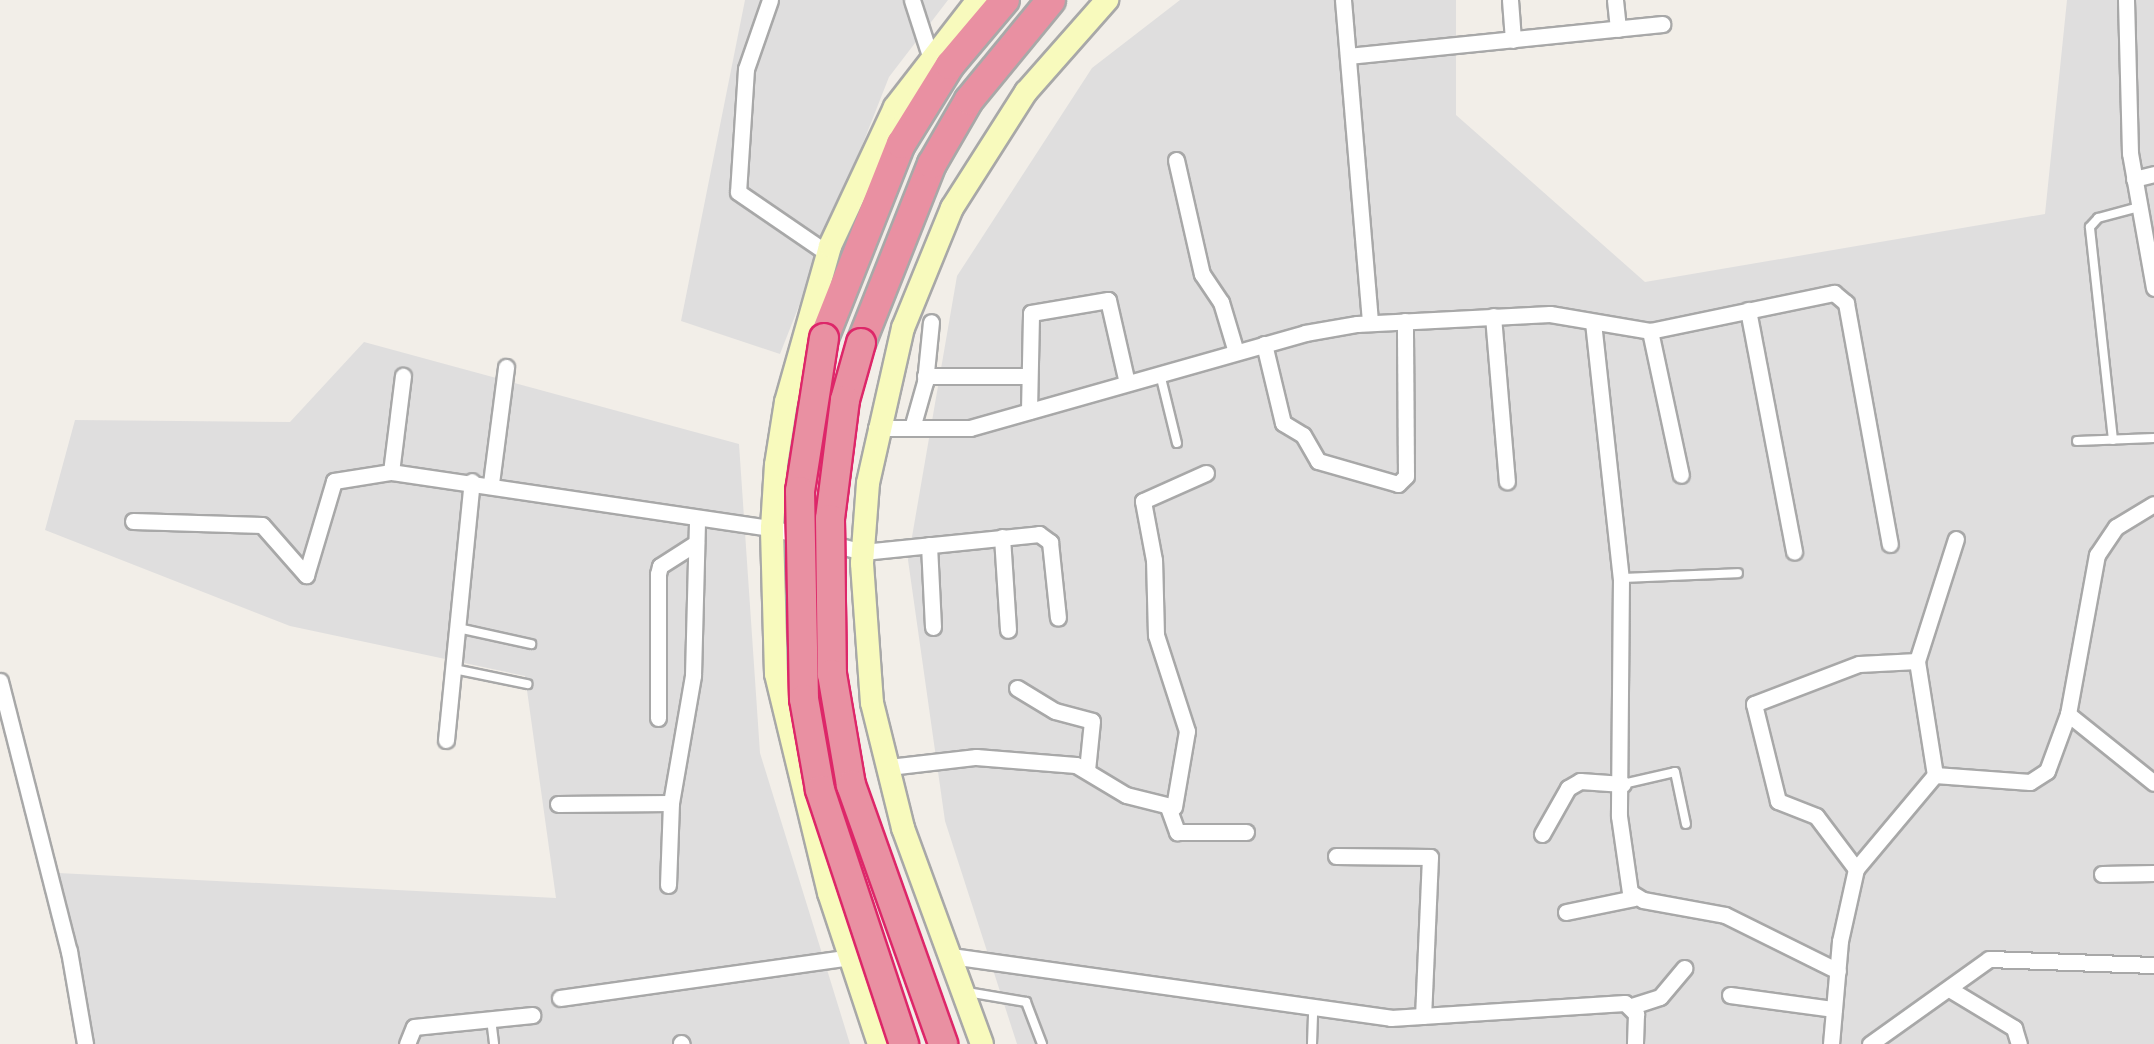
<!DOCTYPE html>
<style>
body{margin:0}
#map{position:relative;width:2154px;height:1044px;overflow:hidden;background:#f2eee8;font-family:Cabin,sans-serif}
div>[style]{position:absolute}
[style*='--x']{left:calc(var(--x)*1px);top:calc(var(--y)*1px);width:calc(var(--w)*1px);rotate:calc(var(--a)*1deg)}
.residential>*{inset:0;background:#dfdede}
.roads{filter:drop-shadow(2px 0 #a8a8a8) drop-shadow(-2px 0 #a8a8a8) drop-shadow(0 2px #a8a8a8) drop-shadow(0 -2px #a8a8a8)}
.lane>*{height:8px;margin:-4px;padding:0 4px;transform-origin:4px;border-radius:4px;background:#fff}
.street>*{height:15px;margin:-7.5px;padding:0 7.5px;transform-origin:7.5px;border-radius:7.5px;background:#fff}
.secondary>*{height:22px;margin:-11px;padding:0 11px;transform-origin:11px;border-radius:11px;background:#f8fabd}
.highway>*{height:28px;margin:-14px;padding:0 14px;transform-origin:14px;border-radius:14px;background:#e990a2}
.bridges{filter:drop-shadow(2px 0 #dd2769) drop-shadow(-2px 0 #dd2769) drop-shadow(0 2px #dd2769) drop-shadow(0 -2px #dd2769)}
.highway-bridge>*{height:28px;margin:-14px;padding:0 14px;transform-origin:14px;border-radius:14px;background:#e990a2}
span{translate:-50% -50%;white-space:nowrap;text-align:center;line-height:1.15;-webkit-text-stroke:4.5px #fff;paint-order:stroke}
</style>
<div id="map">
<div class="residential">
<i style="clip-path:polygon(745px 0,948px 0,889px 77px,780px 354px,681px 321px)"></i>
<i style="clip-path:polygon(1180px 0,1456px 0,1456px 115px,1645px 282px,2045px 214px,2067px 0,2154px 0,2154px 1044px,1017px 1044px,945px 821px,908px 560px,957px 276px,1092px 68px)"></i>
<i style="clip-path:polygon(364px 342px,739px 444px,760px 753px,850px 1044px,76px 1044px,58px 873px,556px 898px,525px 676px,290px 626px,45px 530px,75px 420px,290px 422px)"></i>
</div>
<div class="roads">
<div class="lane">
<i style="--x:1160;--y:374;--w:71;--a:76.2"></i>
<i style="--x:2113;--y:440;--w:214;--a:-96.2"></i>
<i style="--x:2090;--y:227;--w:12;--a:-48"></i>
<i style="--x:2098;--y:218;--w:42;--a:-15"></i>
<i style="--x:2077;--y:441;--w:77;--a:-2.2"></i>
<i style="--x:1621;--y:578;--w:117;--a:-2.4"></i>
<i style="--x:458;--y:628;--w:75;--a:12.4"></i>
<i style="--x:454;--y:669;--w:75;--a:11.6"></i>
<i style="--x:1623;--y:784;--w:53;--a:-13"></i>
<i style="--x:1675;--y:772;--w:53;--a:78.1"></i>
<i style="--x:967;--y:992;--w:60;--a:9.6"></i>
<i style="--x:1026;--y:1002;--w:45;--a:69.1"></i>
<i style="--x:491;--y:1019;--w:25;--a:83"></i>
<i style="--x:1312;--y:1044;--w:36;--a:-88"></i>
</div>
<div class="street">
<i style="--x:770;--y:0;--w:73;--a:109.2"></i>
<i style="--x:746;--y:69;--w:123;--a:93.7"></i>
<i style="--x:738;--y:192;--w:108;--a:34.4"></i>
<i style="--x:912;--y:0;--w:62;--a:72.1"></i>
<i style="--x:1343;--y:0;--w:324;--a:85.2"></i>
<i style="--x:1510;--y:0;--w:40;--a:85.7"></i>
<i style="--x:1615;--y:0;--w:29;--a:84"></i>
<i style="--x:2126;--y:0;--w:153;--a:88.5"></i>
<i style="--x:2130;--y:153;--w:137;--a:79.9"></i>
<i style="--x:1348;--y:56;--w:316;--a:-5.8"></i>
<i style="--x:1176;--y:160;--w:117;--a:77.2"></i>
<i style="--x:1202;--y:274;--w:34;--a:56"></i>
<i style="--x:1221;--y:302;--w:52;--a:73.3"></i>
<i style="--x:2134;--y:179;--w:21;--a:-14"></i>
<i style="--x:1748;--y:310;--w:246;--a:79.2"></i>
<i style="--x:1493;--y:316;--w:166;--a:85.2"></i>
<i style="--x:1593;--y:322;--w:258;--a:83.8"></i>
<i style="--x:1621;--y:578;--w:238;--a:90.5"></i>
<i style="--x:1619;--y:816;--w:77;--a:81.8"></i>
<i style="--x:1630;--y:892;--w:15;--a:32"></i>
<i style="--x:1643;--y:900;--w:83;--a:10.4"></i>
<i style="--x:1725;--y:915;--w:126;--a:26.4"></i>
<i style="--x:1650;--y:331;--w:147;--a:77.9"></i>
<i style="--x:1264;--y:344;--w:81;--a:76.5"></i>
<i style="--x:1283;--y:423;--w:23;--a:31"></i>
<i style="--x:1303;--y:435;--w:30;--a:60"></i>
<i style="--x:1318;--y:461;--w:83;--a:16"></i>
<i style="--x:1398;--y:484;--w:11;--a:-45"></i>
<i style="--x:1406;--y:476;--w:155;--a:-90.4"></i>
<i style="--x:925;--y:376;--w:103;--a:0"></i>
<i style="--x:1029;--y:411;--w:98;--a:-88.8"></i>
<i style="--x:1031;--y:313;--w:78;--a:-9.6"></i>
<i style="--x:1108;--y:300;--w:85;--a:77.1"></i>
<i style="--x:876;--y:428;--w:94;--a:0"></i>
<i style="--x:970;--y:428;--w:348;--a:-15.8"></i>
<i style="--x:1305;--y:333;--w:53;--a:-9.8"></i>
<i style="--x:1357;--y:324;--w:193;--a:-3"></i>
<i style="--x:1550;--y:314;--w:101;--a:9.6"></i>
<i style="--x:1650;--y:331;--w:188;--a:-11.7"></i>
<i style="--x:1834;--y:293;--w:16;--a:40"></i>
<i style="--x:1846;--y:303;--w:245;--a:79.7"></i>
<i style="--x:912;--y:428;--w:48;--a:-74.2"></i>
<i style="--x:925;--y:382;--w:60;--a:-84.3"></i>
<i style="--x:391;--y:472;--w:97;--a:-82.9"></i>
<i style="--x:491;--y:483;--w:117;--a:-82.6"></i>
<i style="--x:133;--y:521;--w:129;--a:1.8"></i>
<i style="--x:262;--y:525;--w:67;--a:48.7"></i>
<i style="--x:306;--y:575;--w:98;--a:-73.4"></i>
<i style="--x:334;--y:481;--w:58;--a:-9"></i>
<i style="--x:391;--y:472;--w:385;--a:8.4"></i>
<i style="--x:772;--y:528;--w:94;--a:14.8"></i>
<i style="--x:863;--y:552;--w:177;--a:-5.8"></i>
<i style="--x:1039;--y:534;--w:14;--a:36"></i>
<i style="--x:1050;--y:542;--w:76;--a:84"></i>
<i style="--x:1002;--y:537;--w:93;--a:86.3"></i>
<i style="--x:929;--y:545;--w:82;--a:87.2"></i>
<i style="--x:0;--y:681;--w:279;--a:75.7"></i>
<i style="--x:69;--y:951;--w:94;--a:80.2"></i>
<i style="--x:1017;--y:688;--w:44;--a:31.2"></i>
<i style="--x:1055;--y:711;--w:38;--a:15"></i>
<i style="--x:1092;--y:721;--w:49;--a:95.8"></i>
<i style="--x:2068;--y:714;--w:110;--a:38.7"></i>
<i style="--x:658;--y:718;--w:144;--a:-90"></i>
<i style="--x:658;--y:574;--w:8;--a:-76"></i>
<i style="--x:660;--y:566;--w:43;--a:-32.6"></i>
<i style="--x:446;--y:740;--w:260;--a:-84.3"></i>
<i style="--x:889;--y:767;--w:88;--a:-6.6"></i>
<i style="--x:976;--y:757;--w:100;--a:4.6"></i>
<i style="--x:1076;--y:765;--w:58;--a:31"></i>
<i style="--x:1126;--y:795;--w:49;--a:14"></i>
<i style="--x:1174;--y:807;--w:77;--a:-80.3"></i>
<i style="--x:1187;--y:731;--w:101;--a:-107.9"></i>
<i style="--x:1156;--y:635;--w:75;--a:-91.5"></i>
<i style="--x:1154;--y:560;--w:60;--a:-100.6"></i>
<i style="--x:1143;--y:501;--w:69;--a:-24"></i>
<i style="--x:1935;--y:775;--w:115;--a:-99"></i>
<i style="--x:1917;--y:661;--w:128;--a:-72.3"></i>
<i style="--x:558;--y:804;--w:113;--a:-0.5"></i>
<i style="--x:1168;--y:807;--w:27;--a:70"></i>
<i style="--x:1177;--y:832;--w:69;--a:0"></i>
<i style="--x:1542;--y:834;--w:53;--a:-60.5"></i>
<i style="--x:1568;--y:788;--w:14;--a:-30"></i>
<i style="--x:1580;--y:781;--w:43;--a:4"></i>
<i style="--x:1336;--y:856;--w:94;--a:0.6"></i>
<i style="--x:1430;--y:857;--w:159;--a:92.5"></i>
<i style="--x:1856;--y:869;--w:66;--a:-127"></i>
<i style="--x:1816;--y:816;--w:41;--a:-158.5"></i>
<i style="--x:1778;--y:801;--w:100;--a:-103.9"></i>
<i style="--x:1754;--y:704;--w:112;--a:-20.9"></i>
<i style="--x:1859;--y:664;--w:58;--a:-3"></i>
<i style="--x:2102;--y:874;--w:52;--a:-1.1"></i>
<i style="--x:668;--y:885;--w:82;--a:-87.9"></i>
<i style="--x:671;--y:803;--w:130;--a:-80.2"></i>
<i style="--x:693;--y:675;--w:156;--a:-88.5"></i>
<i style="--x:1566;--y:912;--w:69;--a:-11.6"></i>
<i style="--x:951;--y:956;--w:444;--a:8"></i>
<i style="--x:1391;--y:1018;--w:234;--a:-3.7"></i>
<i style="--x:1625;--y:1003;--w:16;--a:45"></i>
<i style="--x:1636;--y:1014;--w:30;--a:92"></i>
<i style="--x:1951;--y:990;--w:74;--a:31.1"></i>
<i style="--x:2014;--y:1028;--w:17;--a:73"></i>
<i style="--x:1730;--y:995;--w:105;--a:7.7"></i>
<i style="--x:560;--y:998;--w:293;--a:-8"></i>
<i style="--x:1632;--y:1006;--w:29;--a:-18"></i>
<i style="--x:1660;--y:997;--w:38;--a:-50"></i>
<i style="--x:681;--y:1043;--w:1;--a:45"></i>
<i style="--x:407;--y:1044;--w:18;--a:-68"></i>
<i style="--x:414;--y:1027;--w:119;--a:-5.8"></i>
<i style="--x:1831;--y:1044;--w:103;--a:-85"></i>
<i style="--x:1840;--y:941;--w:74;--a:-77.5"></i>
<i style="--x:1856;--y:869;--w:123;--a:-50"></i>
<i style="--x:1935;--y:775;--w:95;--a:4.2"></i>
<i style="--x:2030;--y:782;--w:20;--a:-33"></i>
<i style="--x:2047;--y:771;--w:61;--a:-69.8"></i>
<i style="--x:2068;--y:714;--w:162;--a:-79.7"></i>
<i style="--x:2097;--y:555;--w:34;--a:-56"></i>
<i style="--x:2116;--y:527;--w:44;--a:-31.2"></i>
<i style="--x:1870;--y:1044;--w:146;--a:-35.5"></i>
<i style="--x:1989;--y:959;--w:165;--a:2.1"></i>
</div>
<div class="secondary">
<i style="--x:879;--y:1044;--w:159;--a:-108.3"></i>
<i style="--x:829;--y:893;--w:225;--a:-103.6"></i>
<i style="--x:776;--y:674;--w:146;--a:-91.6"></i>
<i style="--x:772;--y:528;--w:63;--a:-86.4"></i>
<i style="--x:776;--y:465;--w:64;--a:-81"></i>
<i style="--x:786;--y:402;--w:162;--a:-74.2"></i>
<i style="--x:830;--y:246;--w:153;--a:-64.9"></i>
<i style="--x:895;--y:107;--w:135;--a:-52.2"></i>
<i style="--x:982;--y:1044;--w:230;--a:-110.1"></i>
<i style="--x:903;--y:828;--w:129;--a:-103.9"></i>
<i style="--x:872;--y:703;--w:140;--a:-94.1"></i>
<i style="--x:862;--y:563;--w:80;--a:-85.7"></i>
<i style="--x:868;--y:483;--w:159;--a:-77.3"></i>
<i style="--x:903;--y:328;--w:130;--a:-67.8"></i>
<i style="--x:952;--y:208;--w:138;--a:-57.5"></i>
<i style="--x:1026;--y:92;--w:123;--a:-48.6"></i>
</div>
<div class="highway">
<i style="--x:824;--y:338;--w:209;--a:-68.4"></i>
<i style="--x:901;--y:144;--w:93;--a:-58.2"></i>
<i style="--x:950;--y:65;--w:85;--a:-49.8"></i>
<i style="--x:861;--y:343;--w:193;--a:-68.4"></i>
<i style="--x:932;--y:164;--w:74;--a:-60"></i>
<i style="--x:969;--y:100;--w:129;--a:-50.6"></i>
</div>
</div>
<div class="bridges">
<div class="highway-bridge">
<i style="--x:824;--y:338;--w:155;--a:98.9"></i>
<i style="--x:800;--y:491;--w:208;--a:88.9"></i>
<i style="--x:804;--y:699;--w:92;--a:80"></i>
<i style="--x:820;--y:790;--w:268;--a:71.7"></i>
<i style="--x:861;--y:343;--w:59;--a:105.7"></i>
<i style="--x:845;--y:400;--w:120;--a:97.2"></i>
<i style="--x:830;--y:519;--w:155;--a:89.3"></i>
<i style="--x:832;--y:674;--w:113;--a:80.3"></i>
<i style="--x:851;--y:785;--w:275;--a:70.4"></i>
</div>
</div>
</div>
